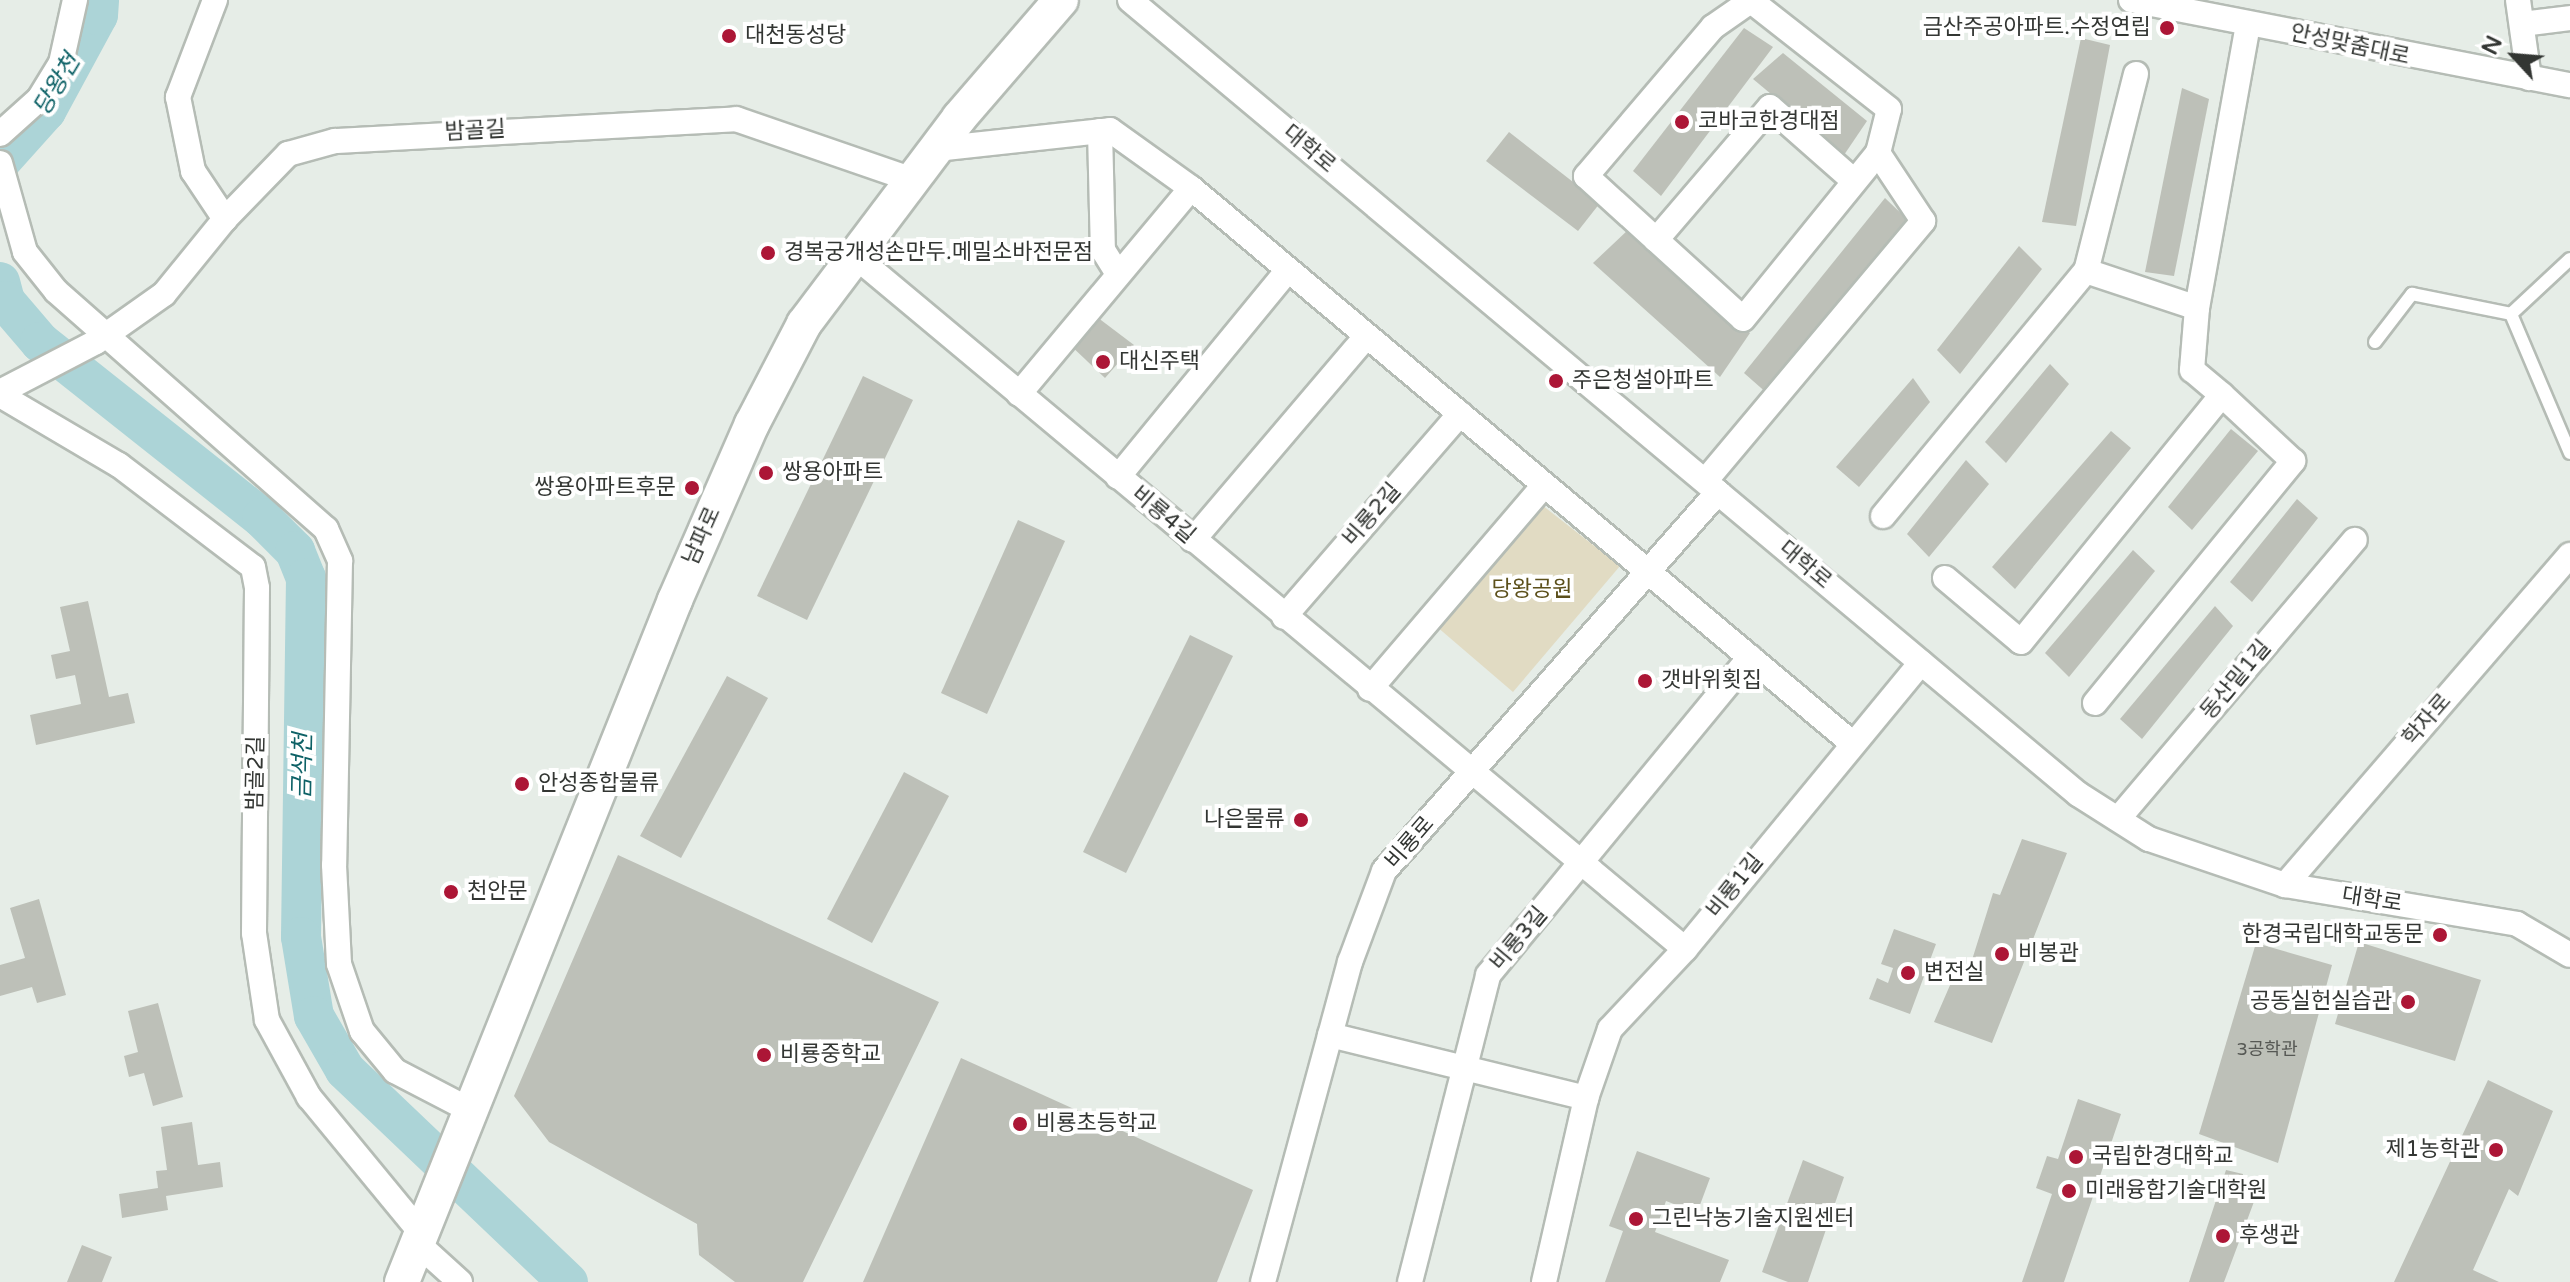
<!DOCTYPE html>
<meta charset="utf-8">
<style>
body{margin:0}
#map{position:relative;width:2570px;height:1282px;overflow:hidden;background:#e6ede7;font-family:"Varela Round","Noto Sans KR",sans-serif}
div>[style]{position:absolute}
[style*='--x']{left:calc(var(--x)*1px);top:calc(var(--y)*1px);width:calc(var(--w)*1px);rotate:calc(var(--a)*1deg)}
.green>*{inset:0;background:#e1dbc3}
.river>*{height:40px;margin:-20px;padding:0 20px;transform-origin:20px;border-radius:20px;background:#acd4d7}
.building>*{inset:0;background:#bdc0b8}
.roads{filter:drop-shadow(2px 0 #b5bcb5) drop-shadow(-2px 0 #b5bcb5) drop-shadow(0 2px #b5bcb5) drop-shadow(0 -2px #b5bcb5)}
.lane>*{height:12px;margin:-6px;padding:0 6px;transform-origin:6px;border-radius:6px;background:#fff}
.street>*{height:24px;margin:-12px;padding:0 12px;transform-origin:12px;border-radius:12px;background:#fff}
.secondary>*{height:34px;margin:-17px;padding:0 17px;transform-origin:17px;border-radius:17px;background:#fff}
.dots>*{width:22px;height:22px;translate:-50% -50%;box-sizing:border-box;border:4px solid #fff;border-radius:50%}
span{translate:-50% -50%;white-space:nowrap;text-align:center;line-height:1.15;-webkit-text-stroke:8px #fff;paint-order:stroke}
.number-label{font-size:18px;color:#565854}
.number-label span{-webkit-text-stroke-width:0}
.poi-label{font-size:22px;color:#333633}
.right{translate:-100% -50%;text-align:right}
.left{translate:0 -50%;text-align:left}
.street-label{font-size:22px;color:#333633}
.park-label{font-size:22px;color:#5c501b}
.water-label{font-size:24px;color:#0d6166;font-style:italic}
.north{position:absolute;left:2474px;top:16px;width:80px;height:80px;-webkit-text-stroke:6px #fff;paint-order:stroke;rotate:296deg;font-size:22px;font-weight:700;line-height:32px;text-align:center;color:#333633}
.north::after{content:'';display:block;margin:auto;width:28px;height:36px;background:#333633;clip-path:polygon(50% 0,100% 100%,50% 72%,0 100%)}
</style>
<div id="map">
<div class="green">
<i style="clip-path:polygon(1538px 502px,1620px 566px,1513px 692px,1436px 626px)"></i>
</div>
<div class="river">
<i style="--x:0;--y:162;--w:69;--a:-48"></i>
<i style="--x:46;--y:111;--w:109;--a:-61.6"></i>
<i style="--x:98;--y:15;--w:15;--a:-86"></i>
<i style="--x:0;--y:282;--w:20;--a:75"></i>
<i style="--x:5;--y:301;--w:54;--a:49.5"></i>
<i style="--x:40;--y:342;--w:283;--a:38.4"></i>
<i style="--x:262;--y:518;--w:47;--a:45"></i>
<i style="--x:295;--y:551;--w:29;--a:68"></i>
<i style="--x:306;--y:578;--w:359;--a:90.8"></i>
<i style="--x:301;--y:937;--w:80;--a:80.7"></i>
<i style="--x:314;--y:1016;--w:62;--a:60.1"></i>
<i style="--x:345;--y:1070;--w:308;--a:43.6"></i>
</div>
<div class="building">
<i style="clip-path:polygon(1744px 28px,1773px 47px,1661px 196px,1633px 171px)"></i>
<i style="clip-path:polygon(2081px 38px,2110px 45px,2076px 226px,2042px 222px)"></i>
<i style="clip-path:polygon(1783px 53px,1867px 121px,1844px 155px,1753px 79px)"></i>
<i style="clip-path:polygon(2182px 88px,2209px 99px,2174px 276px,2145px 272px)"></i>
<i style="clip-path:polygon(1509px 132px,1600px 203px,1578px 231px,1486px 161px)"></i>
<i style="clip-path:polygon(1885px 198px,1910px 222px,1769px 395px,1744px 373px)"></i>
<i style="clip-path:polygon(1629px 229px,1750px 333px,1720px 377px,1593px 263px)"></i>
<i style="clip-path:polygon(2019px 246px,2042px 269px,1960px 374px,1937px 350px)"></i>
<i style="clip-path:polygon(1093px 314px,1134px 345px,1105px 378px,1068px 343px)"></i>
<i style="clip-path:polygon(2050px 364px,2069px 384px,2006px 463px,1985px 442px)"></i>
<i style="clip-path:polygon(863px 376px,913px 400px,807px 620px,757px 596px)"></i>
<i style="clip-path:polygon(1913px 378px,1930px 402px,1859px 487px,1836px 467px)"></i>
<i style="clip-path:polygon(2231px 429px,2258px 451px,2192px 530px,2168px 507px)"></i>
<i style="clip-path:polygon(2111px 431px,2131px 448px,2015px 589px,1992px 567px)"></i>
<i style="clip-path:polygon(1966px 460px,1989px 484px,1929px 557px,1907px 534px)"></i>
<i style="clip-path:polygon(2297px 499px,2318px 518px,2252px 602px,2230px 582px)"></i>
<i style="clip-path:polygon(1018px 520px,1065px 541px,987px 714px,941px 693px)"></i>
<i style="clip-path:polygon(2133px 550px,2155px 571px,2069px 677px,2045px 653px)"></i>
<i style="clip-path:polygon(88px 601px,109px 697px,128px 693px,135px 723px,36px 745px,30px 715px,81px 704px,75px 675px,56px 679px,51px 655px,70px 651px,60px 607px)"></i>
<i style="clip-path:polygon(2215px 606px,2233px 626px,2142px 739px,2120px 719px)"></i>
<i style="clip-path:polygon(1190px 635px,1233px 656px,1126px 873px,1083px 852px)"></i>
<i style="clip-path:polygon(727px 676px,768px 698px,681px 858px,640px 836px)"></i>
<i style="clip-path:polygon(904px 772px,949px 796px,872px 943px,827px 919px)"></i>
<i style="clip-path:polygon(2022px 839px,2067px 853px,1992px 1043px,1934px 1022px,1954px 976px,1966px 979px,1993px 893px,2000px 895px)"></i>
<i style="clip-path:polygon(618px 855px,939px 1002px,803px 1282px,735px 1282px,699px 1255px,697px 1224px,549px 1142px,514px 1096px)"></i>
<i style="clip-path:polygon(39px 899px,66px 995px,37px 1003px,32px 987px,0 996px,0 965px,25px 958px,10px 908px)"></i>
<i style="clip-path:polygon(1894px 929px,1936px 944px,1910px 1014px,1869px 999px,1877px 978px,1888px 983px,1893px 968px,1881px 964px)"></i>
<i style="clip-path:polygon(2359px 942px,2481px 980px,2455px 1061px,2335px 1024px)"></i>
<i style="clip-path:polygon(2256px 943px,2332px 965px,2278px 1163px,2199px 1134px)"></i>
<i style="clip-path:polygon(158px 1003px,183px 1097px,153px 1106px,144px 1073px,129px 1077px,124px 1056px,138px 1052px,128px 1011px)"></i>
<i style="clip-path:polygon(961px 1058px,1253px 1190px,1217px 1282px,863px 1282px)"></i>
<i style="clip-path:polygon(2488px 1080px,2553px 1111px,2518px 1196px,2509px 1189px,2473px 1270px,2499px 1282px,2394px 1282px)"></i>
<i style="clip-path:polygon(2078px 1099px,2121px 1114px,2064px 1282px,2022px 1282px,2052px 1194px,2036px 1188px,2047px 1156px,2058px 1159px)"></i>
<i style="clip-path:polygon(192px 1122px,198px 1165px,220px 1162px,223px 1187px,166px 1196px,168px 1210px,122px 1218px,119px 1194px,158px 1188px,156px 1171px,167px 1170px,161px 1127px)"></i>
<i style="clip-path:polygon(1637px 1151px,1710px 1178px,1697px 1213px,1666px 1201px,1655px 1232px,1729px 1260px,1720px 1282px,1605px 1282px,1623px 1231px,1609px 1226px)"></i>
<i style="clip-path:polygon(1803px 1160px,1844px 1177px,1808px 1282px,1788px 1282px,1762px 1272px)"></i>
<i style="clip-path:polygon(2226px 1170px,2243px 1174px,2242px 1188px,2258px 1191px,2224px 1282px,2189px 1282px)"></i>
<i style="clip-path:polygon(82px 1245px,112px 1257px,102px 1282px,67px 1282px)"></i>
</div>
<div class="roads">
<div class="lane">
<i style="--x:2570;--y:259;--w:81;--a:137"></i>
<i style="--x:2511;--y:314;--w:151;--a:67"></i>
<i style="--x:2375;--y:342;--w:61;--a:-52.4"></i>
<i style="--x:2412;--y:294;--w:101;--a:11.4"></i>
</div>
<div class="street">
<i style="--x:215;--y:0;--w:104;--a:110.9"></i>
<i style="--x:178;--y:97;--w:76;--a:78.5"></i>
<i style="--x:193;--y:171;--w:58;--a:56.3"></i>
<i style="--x:1130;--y:0;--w:1237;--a:39.95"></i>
<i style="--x:2078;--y:794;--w:84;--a:32.4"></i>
<i style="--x:2149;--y:839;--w:144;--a:18.7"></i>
<i style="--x:2285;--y:885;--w:235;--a:9.5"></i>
<i style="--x:2517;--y:924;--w:61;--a:30.3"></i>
<i style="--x:2131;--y:0;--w:447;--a:11"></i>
<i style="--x:2518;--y:0;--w:79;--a:82"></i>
<i style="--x:1749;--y:2;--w:44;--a:145.2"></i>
<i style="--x:1713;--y:27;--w:196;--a:130.4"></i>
<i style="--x:1586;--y:176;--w:212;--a:42.3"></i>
<i style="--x:1743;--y:319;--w:214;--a:-50.9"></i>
<i style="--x:2522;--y:24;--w:48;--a:-7.1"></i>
<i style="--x:2136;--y:74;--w:203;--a:104.2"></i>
<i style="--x:2086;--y:271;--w:117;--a:18.4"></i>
<i style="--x:2197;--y:308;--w:289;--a:-79.8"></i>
<i style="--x:1100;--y:131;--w:119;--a:88.6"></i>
<i style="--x:1103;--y:250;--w:28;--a:58"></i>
<i style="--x:0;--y:134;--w:52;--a:-41.9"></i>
<i style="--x:39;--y:99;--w:42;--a:-58.6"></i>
<i style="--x:61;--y:63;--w:65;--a:-77.5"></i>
<i style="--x:936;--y:149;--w:175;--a:-6.2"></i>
<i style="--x:1110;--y:130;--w:100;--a:35.6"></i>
<i style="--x:1191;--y:188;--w:863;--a:40.02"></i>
<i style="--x:0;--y:163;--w:92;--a:74.3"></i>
<i style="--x:25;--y:252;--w:50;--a:51.5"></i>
<i style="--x:56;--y:291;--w:360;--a:41.4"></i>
<i style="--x:326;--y:529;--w:35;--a:66"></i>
<i style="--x:340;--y:561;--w:304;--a:91.1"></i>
<i style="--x:334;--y:865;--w:99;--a:87.1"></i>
<i style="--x:339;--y:964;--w:71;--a:71.1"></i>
<i style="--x:362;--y:1031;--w:52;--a:50.5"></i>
<i style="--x:395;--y:1071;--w:82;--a:27.5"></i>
<i style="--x:1656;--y:240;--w:175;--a:-49.4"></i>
<i style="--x:1770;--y:107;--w:112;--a:41.4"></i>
<i style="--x:855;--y:256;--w:1081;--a:39.86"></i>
<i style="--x:0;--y:392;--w:108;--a:-27.5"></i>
<i style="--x:96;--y:342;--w:83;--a:-35.2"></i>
<i style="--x:164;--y:294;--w:97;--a:-50.9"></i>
<i style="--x:225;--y:219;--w:91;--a:-45.9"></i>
<i style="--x:288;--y:154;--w:49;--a:-15.5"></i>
<i style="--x:335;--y:141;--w:402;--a:-3.1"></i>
<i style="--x:736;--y:119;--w:187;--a:19"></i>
<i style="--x:1019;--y:394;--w:268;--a:-50.1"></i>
<i style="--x:0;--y:395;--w:138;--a:30.5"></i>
<i style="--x:119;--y:465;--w:168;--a:37.3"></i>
<i style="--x:253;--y:567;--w:21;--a:79"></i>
<i style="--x:257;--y:588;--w:345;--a:90.5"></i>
<i style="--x:254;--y:933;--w:88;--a:81.5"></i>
<i style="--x:267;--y:1020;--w:88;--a:61.4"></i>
<i style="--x:309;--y:1097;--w:176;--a:50.5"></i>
<i style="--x:1118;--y:477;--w:266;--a:-50.6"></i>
<i style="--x:1706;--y:480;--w:338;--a:-50"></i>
<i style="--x:1923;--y:221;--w:82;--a:-123.5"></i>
<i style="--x:1878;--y:153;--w:45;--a:-76"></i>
<i style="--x:1889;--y:109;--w:177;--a:-141.9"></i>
<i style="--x:1883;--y:516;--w:318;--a:-50.4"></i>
<i style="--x:1193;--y:540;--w:267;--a:-49.6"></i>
<i style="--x:1945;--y:578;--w:99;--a:40.1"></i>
<i style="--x:2021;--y:642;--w:318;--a:-50.9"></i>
<i style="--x:2222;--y:395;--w:39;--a:-140"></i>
<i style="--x:2192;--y:370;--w:62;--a:-85.4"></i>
<i style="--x:1284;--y:617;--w:269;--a:-49.1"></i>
<i style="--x:1370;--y:689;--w:268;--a:-49.5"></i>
<i style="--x:2095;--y:703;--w:313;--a:-50.7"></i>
<i style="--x:2293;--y:461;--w:97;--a:-137.1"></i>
<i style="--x:2118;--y:819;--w:366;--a:-49.7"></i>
<i style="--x:2285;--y:885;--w:436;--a:-49.2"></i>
<i style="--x:1330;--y:1035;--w:264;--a:13.8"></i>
<i style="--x:417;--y:1243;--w:58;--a:42.2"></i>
<i style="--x:1263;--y:1282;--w:332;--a:-74.8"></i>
<i style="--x:1350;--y:962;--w:97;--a:-69.5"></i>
<i style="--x:1384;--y:871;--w:505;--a:-48.61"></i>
<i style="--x:1410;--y:1282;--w:317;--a:-75.7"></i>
<i style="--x:1488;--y:975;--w:412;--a:-50.5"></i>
<i style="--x:1544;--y:1282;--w:189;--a:-77.1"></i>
<i style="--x:1586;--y:1098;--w:73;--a:-70.8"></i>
<i style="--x:1610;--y:1029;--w:110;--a:-46.8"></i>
<i style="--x:1685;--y:949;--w:371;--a:-50.5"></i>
</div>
<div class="secondary">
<i style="--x:402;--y:1282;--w:735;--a:-68.18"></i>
<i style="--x:675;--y:600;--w:192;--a:-66.4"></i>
<i style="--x:752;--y:424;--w:113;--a:-62.5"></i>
<i style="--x:804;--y:324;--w:258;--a:-53"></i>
<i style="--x:959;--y:118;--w:156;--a:-49.2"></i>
</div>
</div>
<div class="dots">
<i style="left:2167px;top:28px;background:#ac1636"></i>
<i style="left:729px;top:36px;background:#ac1636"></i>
<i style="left:1682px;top:122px;background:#ac1636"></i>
<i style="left:768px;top:253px;background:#ac1636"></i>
<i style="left:1103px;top:362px;background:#ac1636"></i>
<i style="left:1556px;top:381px;background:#ac1636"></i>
<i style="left:766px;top:473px;background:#ac1636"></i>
<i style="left:692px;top:488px;background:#ac1636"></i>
<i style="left:1645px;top:681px;background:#ac1636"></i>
<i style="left:522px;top:784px;background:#ac1636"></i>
<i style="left:1301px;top:820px;background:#ac1636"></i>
<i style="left:451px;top:892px;background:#ac1636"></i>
<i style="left:2440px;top:935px;background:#ac1636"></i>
<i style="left:2002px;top:954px;background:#ac1636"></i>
<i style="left:1908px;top:973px;background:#ac1636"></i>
<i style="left:2408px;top:1002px;background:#ac1636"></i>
<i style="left:764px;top:1055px;background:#ac1636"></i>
<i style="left:1020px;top:1124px;background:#ac1636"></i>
<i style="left:2496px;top:1150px;background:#ac1636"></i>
<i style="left:2076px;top:1157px;background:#ac1636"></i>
<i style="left:2069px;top:1191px;background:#ac1636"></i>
<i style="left:1636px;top:1219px;background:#ac1636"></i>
<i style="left:2223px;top:1236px;background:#ac1636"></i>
</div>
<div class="number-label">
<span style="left:2267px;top:1049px">3공학관</span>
</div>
<div class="poi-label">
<span class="right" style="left:2151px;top:28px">금산주공아파트.수정연립</span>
<span class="left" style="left:745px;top:36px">대천동성당</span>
<span class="left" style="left:1698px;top:122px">코바코한경대점</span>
<span class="left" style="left:784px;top:253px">경복궁개성손만두.메밀소바전문점</span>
<span class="left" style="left:1119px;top:362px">대신주택</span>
<span class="left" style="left:1572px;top:381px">주은청설아파트</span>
<span class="left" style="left:782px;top:473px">쌍용아파트</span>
<span class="right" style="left:676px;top:488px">쌍용아파트후문</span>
<span class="left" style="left:1661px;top:681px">갯바위횟집</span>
<span class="left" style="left:538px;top:784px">안성종합물류</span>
<span class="right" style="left:1285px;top:820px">나은물류</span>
<span class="left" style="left:467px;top:892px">천안문</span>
<span class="right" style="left:2424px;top:935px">한경국립대학교동문</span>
<span class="left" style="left:2018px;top:954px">비봉관</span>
<span class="left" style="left:1924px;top:973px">변전실</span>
<span class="right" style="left:2392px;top:1002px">공동실헌실습관</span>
<span class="left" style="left:780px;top:1055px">비룡중학교</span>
<span class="left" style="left:1036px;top:1124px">비룡초등학교</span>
<span class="right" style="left:2480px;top:1150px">제1농학관</span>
<span class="left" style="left:2092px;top:1157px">국립한경대학교</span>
<span class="left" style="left:2085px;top:1191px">미래융합기술대학원</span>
<span class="left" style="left:1652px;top:1219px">그린낙농기술지원센터</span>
<span class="left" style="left:2239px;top:1236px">후생관</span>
</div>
<div class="street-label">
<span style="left:2350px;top:45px;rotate:12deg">안성맞춤대로</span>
<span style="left:475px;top:131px;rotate:-3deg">밤골길</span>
<span style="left:1309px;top:149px;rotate:40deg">대학로</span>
<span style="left:1163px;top:515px;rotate:40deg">비룡4길</span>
<span style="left:1372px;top:515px;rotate:-49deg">비룡2길</span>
<span style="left:702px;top:536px;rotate:-66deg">남파로</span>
<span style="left:1805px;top:565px;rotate:40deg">대학로</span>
<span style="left:2236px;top:680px;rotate:-50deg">동산밑1길</span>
<span style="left:2427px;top:720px;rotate:-49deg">학자로</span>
<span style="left:256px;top:773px;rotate:-89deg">밤골2길</span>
<span style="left:1410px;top:843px;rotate:-49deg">비룡로</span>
<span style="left:1735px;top:886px;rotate:-51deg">비룡1길</span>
<span style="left:2372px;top:900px;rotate:9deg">대학로</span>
<span style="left:1519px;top:939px;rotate:-50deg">비룡3길</span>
</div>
<div class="park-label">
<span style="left:1532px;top:590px">당왕공원</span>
</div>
<div class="water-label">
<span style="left:57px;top:85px;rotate:-59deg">당왕천</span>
<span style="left:303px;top:766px;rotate:-89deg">금석천</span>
</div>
<div class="north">N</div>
</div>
